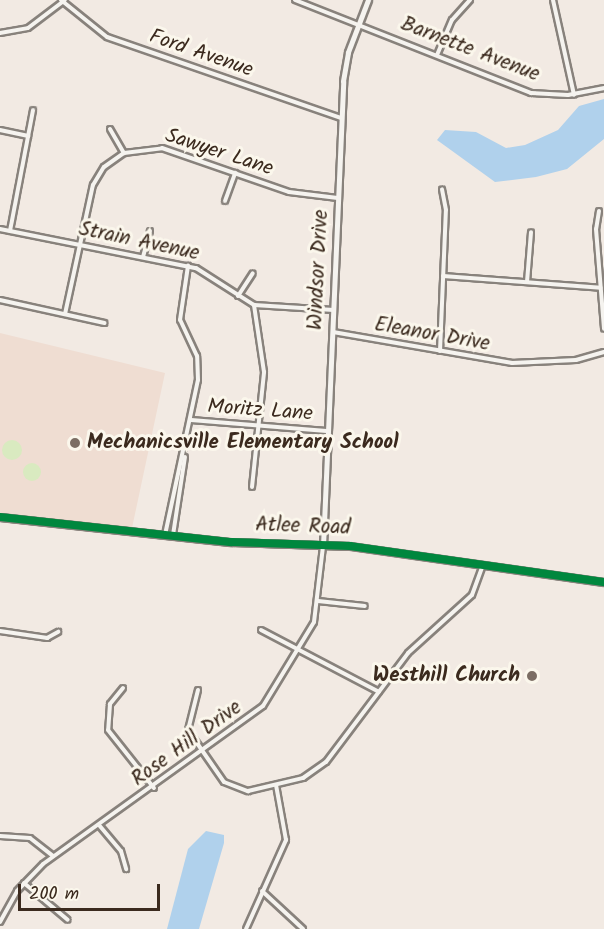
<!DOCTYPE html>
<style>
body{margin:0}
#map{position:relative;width:604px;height:929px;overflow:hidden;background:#f2eae3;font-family:Kalam,sans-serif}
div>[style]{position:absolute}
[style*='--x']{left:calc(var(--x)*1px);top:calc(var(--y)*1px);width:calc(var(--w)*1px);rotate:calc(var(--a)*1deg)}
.built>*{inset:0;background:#efddd2}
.green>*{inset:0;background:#d9eac0}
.round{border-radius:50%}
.water>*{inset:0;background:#b0d1ec}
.roads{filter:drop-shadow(2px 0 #88827c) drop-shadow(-2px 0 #88827c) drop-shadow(0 2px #88827c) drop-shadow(0 -2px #88827c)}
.street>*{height:4px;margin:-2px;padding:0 2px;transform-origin:2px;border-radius:2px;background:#f5f3ef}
.secondary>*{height:5px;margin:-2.5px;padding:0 2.5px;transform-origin:2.5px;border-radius:2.5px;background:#f5f3ef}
.cycleway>*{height:8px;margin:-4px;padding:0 4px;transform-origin:4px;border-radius:4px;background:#00873e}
.dots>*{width:16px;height:16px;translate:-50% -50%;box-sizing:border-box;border:3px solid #fbf7ec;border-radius:50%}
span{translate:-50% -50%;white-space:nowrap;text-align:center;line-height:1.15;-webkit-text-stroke:6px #fbf7ec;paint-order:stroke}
.street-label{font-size:21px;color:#3b2a1e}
.poi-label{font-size:21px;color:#3b2a1e;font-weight:700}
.left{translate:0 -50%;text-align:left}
.right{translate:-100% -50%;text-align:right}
.scale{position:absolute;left:18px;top:884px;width:142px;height:27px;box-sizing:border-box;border:3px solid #3b2a1e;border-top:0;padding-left:8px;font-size:18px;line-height:21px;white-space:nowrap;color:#3b2a1e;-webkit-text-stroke:4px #fbf7ec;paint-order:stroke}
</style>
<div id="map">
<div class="built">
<i style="clip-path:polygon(0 333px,165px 373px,132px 528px,0 513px)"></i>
</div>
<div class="green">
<i class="round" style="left:2px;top:440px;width:20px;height:20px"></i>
<i class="round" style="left:23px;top:463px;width:18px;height:18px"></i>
</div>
<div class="water">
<i style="clip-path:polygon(604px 99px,604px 139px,567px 169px,536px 177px,495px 182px,437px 140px,445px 130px,476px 132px,506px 148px,525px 145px,558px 130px,579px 106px)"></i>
<i style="clip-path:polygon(206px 831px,224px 835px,224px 843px,199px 929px,167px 929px,188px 849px)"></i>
</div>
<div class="roads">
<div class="street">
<i style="--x:61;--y:0;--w:59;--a:38.8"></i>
<i style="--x:107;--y:37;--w:248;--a:19.1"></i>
<i style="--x:295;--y:0;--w:254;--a:21.5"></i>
<i style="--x:531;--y:93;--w:37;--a:3"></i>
<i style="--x:568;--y:95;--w:37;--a:-11"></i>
<i style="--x:553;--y:0;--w:97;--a:77.5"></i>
<i style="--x:0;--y:33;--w:28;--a:-10"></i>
<i style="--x:28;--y:28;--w:46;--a:-37.1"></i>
<i style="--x:437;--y:55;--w:38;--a:-67"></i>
<i style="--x:452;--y:20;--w:27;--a:-48"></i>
<i style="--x:110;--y:129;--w:28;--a:60"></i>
<i style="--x:0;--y:130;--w:29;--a:12"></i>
<i style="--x:225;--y:201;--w:30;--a:-70"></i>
<i style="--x:599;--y:211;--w:18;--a:99"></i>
<i style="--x:596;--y:229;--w:100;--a:85.4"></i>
<i style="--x:0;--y:229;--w:200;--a:11.3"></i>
<i style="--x:196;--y:268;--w:69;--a:32.5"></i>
<i style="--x:254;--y:305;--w:80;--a:3.6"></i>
<i style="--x:10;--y:231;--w:123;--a:-79.2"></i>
<i style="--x:143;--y:257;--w:27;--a:-75"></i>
<i style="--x:443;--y:276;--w:158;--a:4.3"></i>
<i style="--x:527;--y:282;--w:50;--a:-85.4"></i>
<i style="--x:238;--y:296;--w:27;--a:-57"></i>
<i style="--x:0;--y:300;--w:107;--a:12.4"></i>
<i style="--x:65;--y:314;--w:132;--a:-77.8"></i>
<i style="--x:93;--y:185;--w:21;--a:-59"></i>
<i style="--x:104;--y:167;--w:24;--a:-35"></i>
<i style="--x:124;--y:153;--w:38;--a:-7"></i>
<i style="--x:162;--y:148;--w:134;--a:19.1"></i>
<i style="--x:289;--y:192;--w:49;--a:7"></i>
<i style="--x:333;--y:332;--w:182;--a:9.8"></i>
<i style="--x:512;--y:363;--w:64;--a:-2.7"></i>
<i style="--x:576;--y:360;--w:29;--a:-16"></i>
<i style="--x:440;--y:351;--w:141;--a:-87.6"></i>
<i style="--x:446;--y:210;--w:21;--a:-101"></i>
<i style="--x:190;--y:420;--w:138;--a:4.6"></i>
<i style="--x:252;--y:487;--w:116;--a:-84"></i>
<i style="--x:264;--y:372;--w:68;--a:-98.5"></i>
<i style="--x:165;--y:535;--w:158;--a:-78"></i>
<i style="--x:198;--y:380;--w:24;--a:-92"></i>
<i style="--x:197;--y:356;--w:40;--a:-115"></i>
<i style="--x:180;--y:320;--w:55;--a:-81.6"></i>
<i style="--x:173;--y:535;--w:79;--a:-81.3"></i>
<i style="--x:318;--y:601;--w:47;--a:6.1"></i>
<i style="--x:261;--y:630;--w:133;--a:27.7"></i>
<i style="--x:0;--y:631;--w:48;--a:8.5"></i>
<i style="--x:47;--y:638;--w:13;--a:-29"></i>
<i style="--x:123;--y:688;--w:21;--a:129"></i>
<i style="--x:110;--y:704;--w:26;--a:94"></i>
<i style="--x:108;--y:730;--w:74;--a:51.6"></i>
<i style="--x:198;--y:690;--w:41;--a:104"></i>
<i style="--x:188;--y:730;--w:63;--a:55.3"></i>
<i style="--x:224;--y:782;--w:26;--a:21"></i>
<i style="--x:248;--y:791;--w:57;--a:-13.3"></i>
<i style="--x:303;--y:778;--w:28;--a:-35"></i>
<i style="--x:326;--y:762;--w:136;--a:-53"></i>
<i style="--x:408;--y:653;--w:86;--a:-42.2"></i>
<i style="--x:472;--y:595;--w:30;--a:-70"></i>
<i style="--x:99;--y:825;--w:34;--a:50"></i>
<i style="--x:121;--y:851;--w:19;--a:74"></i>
<i style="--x:0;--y:836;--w:30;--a:4"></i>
<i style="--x:30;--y:838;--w:29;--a:38"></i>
<i style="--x:24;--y:883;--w:57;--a:40.1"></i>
<i style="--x:262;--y:891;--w:56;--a:42.8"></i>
<i style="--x:0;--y:922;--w:35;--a:-61"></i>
<i style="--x:17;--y:891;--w:37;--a:-46"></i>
<i style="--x:43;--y:864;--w:271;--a:-35.7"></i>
<i style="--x:263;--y:706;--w:98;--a:-58.7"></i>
<i style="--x:314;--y:622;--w:77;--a:-83.2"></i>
<i style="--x:246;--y:929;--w:98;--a:-65.8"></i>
<i style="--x:286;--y:840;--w:56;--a:-100.3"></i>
</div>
<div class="secondary">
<i style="--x:0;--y:517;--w:233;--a:6.2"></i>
<i style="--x:232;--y:542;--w:118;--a:1.9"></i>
<i style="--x:350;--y:546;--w:257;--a:8.1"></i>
<i style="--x:323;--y:546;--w:465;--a:-87.5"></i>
<i style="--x:343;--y:81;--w:29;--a:-80"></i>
<i style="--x:348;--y:52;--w:56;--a:-69"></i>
</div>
</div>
<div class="cycleway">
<i style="--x:0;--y:517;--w:233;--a:6.2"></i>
<i style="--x:232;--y:542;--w:118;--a:1.9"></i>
<i style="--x:350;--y:546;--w:257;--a:8.1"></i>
</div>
<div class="dots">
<i style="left:75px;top:443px;background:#7b6d63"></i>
<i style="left:532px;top:676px;background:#7b6d63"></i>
</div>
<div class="street-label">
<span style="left:470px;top:50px;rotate:21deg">Barnette Avenue</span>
<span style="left:201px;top:54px;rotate:19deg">Ford Avenue</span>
<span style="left:219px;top:153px;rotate:18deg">Sawyer Lane</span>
<span style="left:139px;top:242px;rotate:12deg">Strain Avenue</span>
<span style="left:319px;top:270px;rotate:-87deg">Windsor Drive</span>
<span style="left:432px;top:335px;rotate:10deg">Eleanor Drive</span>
<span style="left:260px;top:411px;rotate:4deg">Moritz Lane</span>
<span style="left:303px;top:527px;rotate:2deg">Atlee Road</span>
<span style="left:187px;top:744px;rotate:-36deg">Rose Hill Drive</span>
</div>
<div class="poi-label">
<span class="left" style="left:87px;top:443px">Mechanicsville Elementary School</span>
<span class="right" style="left:520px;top:676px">Westhill Church</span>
</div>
<div class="scale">200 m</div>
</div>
